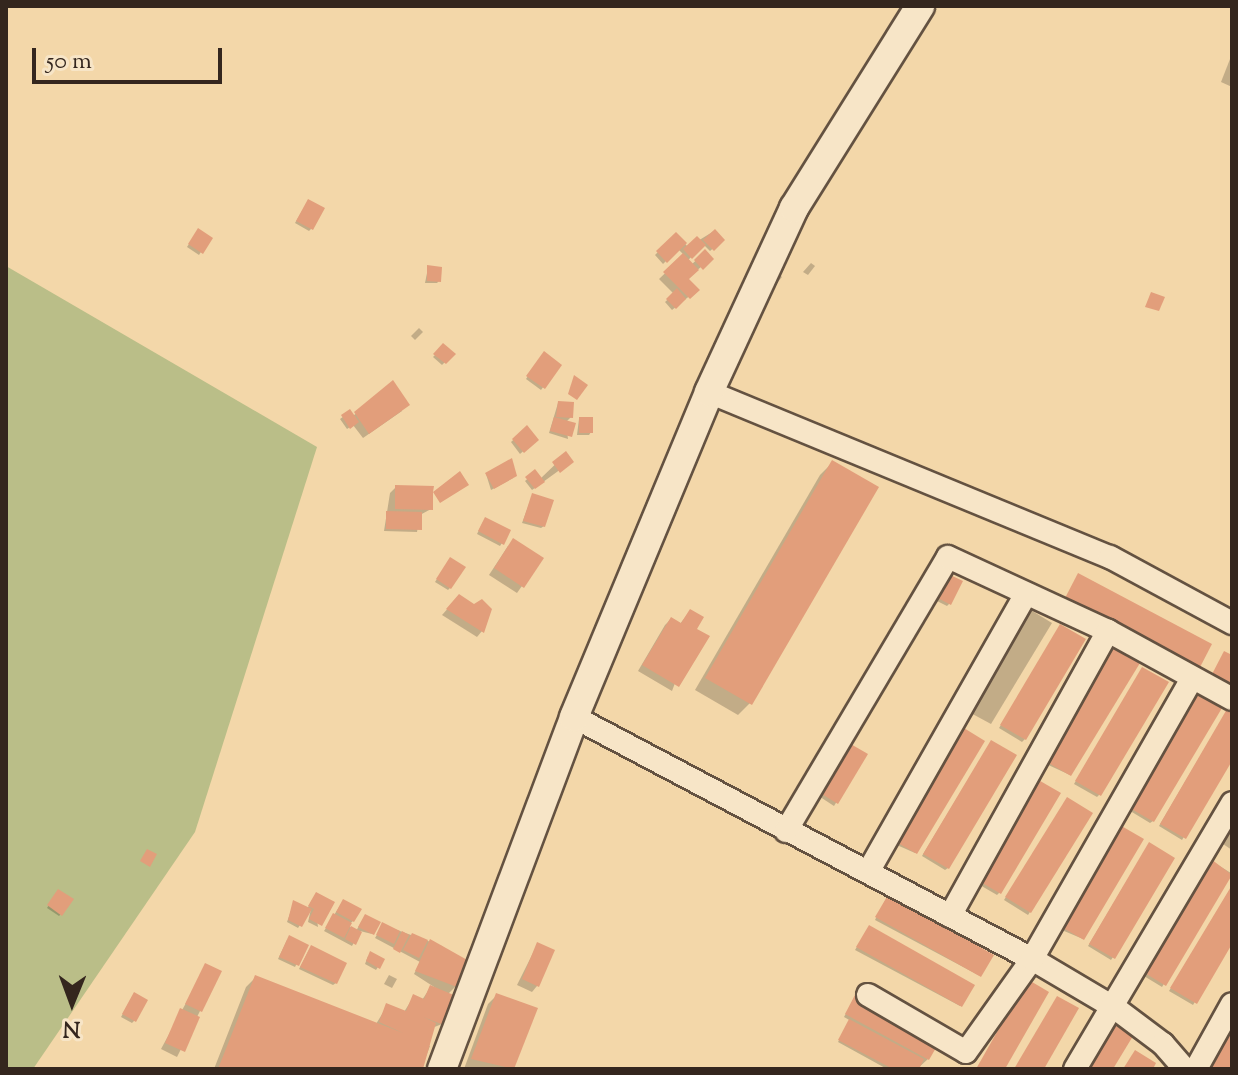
<!DOCTYPE html>
<style>
body{margin:0}
#map{position:relative;width:1238px;height:1075px;overflow:hidden;background:#f3d7a9;font-family:"Sorts Mill Goudy",serif}
div>[style]{position:absolute}
[style*='--x']{left:calc(var(--x)*1px);top:calc(var(--y)*1px);width:calc(var(--w)*1px);rotate:calc(var(--a)*1deg)}
.green>*{inset:0;background:#babe88}
.shadow>*{inset:0;background:#0003}
.building>*{inset:0;background:#e29e7b}
.roads{filter:drop-shadow(2px 0 #645241) drop-shadow(-2px 0 #645241) drop-shadow(0 2px #645241) drop-shadow(0 -2px #645241)}
.minor>*{height:22px;margin:-11px;padding:0 11px;transform-origin:11px;border-radius:11px;background:#f7e5c7}
.tertiary>*{height:28px;margin:-14px;padding:0 14px;transform-origin:14px;border-radius:14px;background:#f7e5c7}
span{translate:-50% -50%;white-space:nowrap;text-align:center;line-height:1.15;-webkit-text-stroke:6px #f7e5c7;paint-order:stroke}
.frame{position:absolute;inset:0;border:8px solid #34261e;pointer-events:none}
.north{position:absolute;left:32px;top:963px;width:80px;height:80px;-webkit-text-stroke:6px #f7e5c7;paint-order:stroke;rotate:181deg;font-size:22px;font-weight:700;line-height:32px;text-align:center;color:#34261e}
.north::after{content:'';display:block;margin:auto;width:28px;height:36px;background:#34261e;clip-path:polygon(50% 0,100% 100%,50% 72%,0 100%)}
.scale{position:absolute;left:32px;top:48px;width:190px;height:36px;box-sizing:border-box;border:4px solid #34261e;border-top:0;padding-left:10px;font-size:24px;line-height:28px;white-space:nowrap;color:#34261e;-webkit-text-stroke:6px #f7e5c7;paint-order:stroke}
</style>
<div id="map">
<div class="green">
<i style="clip-path:polygon(6px 266px,317px 447px,195px 832px,33px 1069px,6px 1069px)"></i>
</div>
<div class="shadow">
<i style="clip-path:polygon(1232px 54px,1232px 87px,1221px 82px)"></i>
<i style="clip-path:polygon(308px 201px,311px 229px,309px 231px,295px 223px)"></i>
<i style="clip-path:polygon(714px 231px,723px 240px,710px 251px,704px 245px,687px 261px,691px 265px,705px 252px,711px 259px,686px 279px,697px 290px,672px 310px,665px 302px,674px 294px,659px 279px,684px 255px,678px 249px,663px 264px,655px 255px,676px 234px,688px 247px)"></i>
<i style="clip-path:polygon(196px 233px,210px 238px,199px 255px,187px 247px)"></i>
<i style="clip-path:polygon(811px 263px,815px 266px,808px 275px,803px 272px)"></i>
<i style="clip-path:polygon(428px 268px,439px 281px,437px 283px,425px 283px)"></i>
<i style="clip-path:polygon(776px 272px,782px 277px,773px 288px,767px 283px)"></i>
<i style="clip-path:polygon(419px 328px,423px 332px,415px 340px,411px 336px)"></i>
<i style="clip-path:polygon(444px 346px,453px 354px,442px 365px,433px 357px)"></i>
<i style="clip-path:polygon(542px 356px,559px 365px,541px 390px,526px 379px)"></i>
<i style="clip-path:polygon(392px 383px,402px 411px,363px 438px,353px 425px,347px 429px,340px 419px,350px 412px,353px 416px)"></i>
<i style="clip-path:polygon(558px 403px,571px 417px,566px 422px,568px 439px,549px 433px)"></i>
<i style="clip-path:polygon(579px 419px,591px 432px,589px 435px,577px 435px)"></i>
<i style="clip-path:polygon(527px 428px,537px 439px,520px 454px,511px 442px)"></i>
<i style="clip-path:polygon(566px 454px,572px 461px,532px 490px,525px 481px,535px 472px,540px 479px)"></i>
<i style="clip-path:polygon(832px 463px,750px 703px,738px 715px,695px 690px,820px 475px)"></i>
<i style="clip-path:polygon(486px 474px,513px 478px,491px 490px)"></i>
<i style="clip-path:polygon(396px 487px,431px 509px,420px 515px,417px 532px,384px 531px,390px 493px)"></i>
<i style="clip-path:polygon(532px 496px,544px 526px,541px 528px,522px 523px)"></i>
<i style="clip-path:polygon(483px 522px,502px 543px,500px 546px,477px 534px)"></i>
<i style="clip-path:polygon(508px 546px,541px 559px,517px 593px,489px 575px)"></i>
<i style="clip-path:polygon(448px 562px,450px 588px,448px 590px,435px 582px)"></i>
<i style="clip-path:polygon(946px 575px,950px 603px,947px 606px,933px 599px)"></i>
<i style="clip-path:polygon(459px 596px,482px 631px,477px 637px,442px 615px)"></i>
<i style="clip-path:polygon(1029px 609px,1052px 623px,991px 724px,967px 711px)"></i>
<i style="clip-path:polygon(690px 611px,695px 630px,672px 691px,638px 671px,665px 625px,671px 619px,680px 624px)"></i>
<i style="clip-path:polygon(1058px 629px,1025px 739px,1022px 742px,999px 728px)"></i>
<i style="clip-path:polygon(1137px 664px,1070px 775px,1044px 763px)"></i>
<i style="clip-path:polygon(1140px 672px,1099px 795px,1097px 797px,1074px 784px)"></i>
<i style="clip-path:polygon(1193px 697px,1153px 821px,1150px 823px,1127px 809px)"></i>
<i style="clip-path:polygon(1225px 714px,1232px 715px,1232px 757px,1182px 840px,1159px 826px)"></i>
<i style="clip-path:polygon(983px 742px,915px 853px,890px 842px)"></i>
<i style="clip-path:polygon(989px 745px,948px 868px,945px 870px,922px 856px)"></i>
<i style="clip-path:polygon(866px 755px,834px 806px,811px 791px)"></i>
<i style="clip-path:polygon(1033px 782px,999px 893px,997px 895px,973px 881px)"></i>
<i style="clip-path:polygon(1065px 802px,1030px 912px,1028px 915px,1004px 900px)"></i>
<i style="clip-path:polygon(1232px 815px,1232px 850px,1217px 840px)"></i>
<i style="clip-path:polygon(1141px 840px,1083px 939px,1057px 928px)"></i>
<i style="clip-path:polygon(1147px 847px,1113px 957px,1111px 960px,1088px 946px)"></i>
<i style="clip-path:polygon(1208px 859px,1231px 873px,1162px 987px,1139px 973px)"></i>
<i style="clip-path:polygon(1232px 886px,1232px 940px,1193px 1005px,1169px 991px)"></i>
<i style="clip-path:polygon(56px 894px,61px 914px,59px 916px,47px 908px)"></i>
<i style="clip-path:polygon(314px 897px,318px 927px,308px 922px,311px 909px,298px 928px,287px 922px,294px 902px,307px 909px)"></i>
<i style="clip-path:polygon(886px 899px,980px 976px,875px 920px)"></i>
<i style="clip-path:polygon(341px 904px,353px 921px,348px 925px,356px 931px,363px 919px,372px 934px,360px 931px,352px 946px,324px 931px)"></i>
<i style="clip-path:polygon(383px 925px,442px 946px,456px 986px,447px 995px,442px 1024px,432px 1028px,424px 1043px,430px 1046px,421px 1069px,214px 1069px,246px 987px,255px 978px,376px 1024px,387px 1006px,404px 1012px,414px 996px,422px 1000px,430px 988px,445px 994px,414px 974px,420px 962px,375px 938px)"></i>
<i style="clip-path:polygon(867px 930px,972px 986px,960px 1006px,855px 950px)"></i>
<i style="clip-path:polygon(287px 940px,306px 946px,295px 967px,278px 959px)"></i>
<i style="clip-path:polygon(537px 945px,537px 986px,532px 992px,517px 985px)"></i>
<i style="clip-path:polygon(309px 950px,336px 983px,333px 985px,299px 969px)"></i>
<i style="clip-path:polygon(368px 956px,378px 967px,376px 970px,365px 964px)"></i>
<i style="clip-path:polygon(206px 966px,200px 1011px,177px 1057px,161px 1049px)"></i>
<i style="clip-path:polygon(389px 975px,397px 979px,392px 988px,384px 984px)"></i>
<i style="clip-path:polygon(497px 995px,535px 1009px,512px 1069px,464px 1069px,488px 1004px)"></i>
<i style="clip-path:polygon(132px 997px,135px 1020px,132px 1023px,121px 1017px)"></i>
<i style="clip-path:polygon(854px 998px,928px 1059px,917px 1069px,887px 1069px,838px 1042px,851px 1021px,844px 1017px)"></i>
</div>
<div class="building">
<i style="clip-path:polygon(308px 199px,325px 208px,313px 230px,296px 221px)"></i>
<i style="clip-path:polygon(198px 228px,213px 238px,203px 254px,188px 244px)"></i>
<i style="clip-path:polygon(715px 229px,725px 240px,714px 251px,703px 240px)"></i>
<i style="clip-path:polygon(676px 232px,687px 243px,667px 263px,656px 251px)"></i>
<i style="clip-path:polygon(697px 236px,706px 245px,692px 259px,683px 249px)"></i>
<i style="clip-path:polygon(705px 249px,714px 259px,703px 270px,694px 260px)"></i>
<i style="clip-path:polygon(683px 253px,699px 270px,689px 279px,700px 290px,690px 299px,663px 272px)"></i>
<i style="clip-path:polygon(427px 265px,442px 267px,441px 282px,427px 281px)"></i>
<i style="clip-path:polygon(677px 288px,686px 299px,676px 309px,666px 299px)"></i>
<i style="clip-path:polygon(1151px 292px,1165px 297px,1159px 311px,1145px 307px)"></i>
<i style="clip-path:polygon(443px 343px,456px 354px,446px 364px,433px 354px)"></i>
<i style="clip-path:polygon(544px 351px,562px 365px,545px 389px,526px 376px)"></i>
<i style="clip-path:polygon(574px 375px,588px 385px,577px 400px,568px 394px)"></i>
<i style="clip-path:polygon(393px 380px,410px 405px,369px 434px,354px 412px)"></i>
<i style="clip-path:polygon(558px 401px,574px 402px,573px 418px,556px 417px)"></i>
<i style="clip-path:polygon(350px 409px,359px 422px,350px 429px,341px 415px)"></i>
<i style="clip-path:polygon(554px 417px,576px 423px,572px 437px,550px 431px)"></i>
<i style="clip-path:polygon(579px 417px,593px 417px,593px 433px,579px 433px)"></i>
<i style="clip-path:polygon(527px 425px,539px 440px,524px 453px,512px 439px)"></i>
<i style="clip-path:polygon(566px 451px,574px 462px,560px 473px,552px 462px)"></i>
<i style="clip-path:polygon(512px 458px,517px 476px,494px 489px,485px 473px)"></i>
<i style="clip-path:polygon(832px 460px,879px 487px,752px 705px,705px 678px)"></i>
<i style="clip-path:polygon(535px 469px,545px 482px,535px 489px,525px 477px)"></i>
<i style="clip-path:polygon(460px 471px,469px 485px,440px 503px,433px 492px,433px 510px,395px 509px,395px 485px,434px 486px,433px 492px)"></i>
<i style="clip-path:polygon(532px 493px,554px 500px,545px 527px,523px 521px)"></i>
<i style="clip-path:polygon(386px 511px,422px 512px,422px 530px,386px 529px)"></i>
<i style="clip-path:polygon(485px 517px,511px 530px,504px 545px,478px 531px)"></i>
<i style="clip-path:polygon(513px 538px,544px 558px,524px 588px,494px 568px)"></i>
<i style="clip-path:polygon(450px 557px,466px 567px,451px 589px,436px 579px)"></i>
<i style="clip-path:polygon(946px 573px,963px 581px,951px 605px,934px 596px)"></i>
<i style="clip-path:polygon(1078px 573px,1212px 644px,1197px 673px,1063px 602px)"></i>
<i style="clip-path:polygon(459px 594px,474px 604px,482px 599px,492px 609px,484px 633px,446px 609px)"></i>
<i style="clip-path:polygon(690px 609px,704px 617px,697px 629px,710px 636px,679px 687px,642px 665px,671px 617px,681px 623px)"></i>
<i style="clip-path:polygon(1060px 624px,1086px 639px,1026px 740px,1000px 725px)"></i>
<i style="clip-path:polygon(1113px 647px,1140px 663px,1071px 776px,1045px 761px)"></i>
<i style="clip-path:polygon(1224px 651px,1232px 655px,1232px 692px,1209px 680px)"></i>
<i style="clip-path:polygon(1142px 667px,1169px 682px,1101px 796px,1075px 781px)"></i>
<i style="clip-path:polygon(1195px 692px,1222px 708px,1154px 822px,1128px 807px)"></i>
<i style="clip-path:polygon(1227px 709px,1232px 712px,1232px 761px,1186px 839px,1160px 824px)"></i>
<i style="clip-path:polygon(959px 725px,985px 741px,917px 854px,891px 839px)"></i>
<i style="clip-path:polygon(842px 739px,868px 754px,838px 804px,812px 788px)"></i>
<i style="clip-path:polygon(991px 740px,1017px 755px,949px 869px,923px 854px)"></i>
<i style="clip-path:polygon(1035px 778px,1061px 793px,1001px 894px,974px 878px)"></i>
<i style="clip-path:polygon(1067px 797px,1093px 813px,1031px 913px,1005px 897px)"></i>
<i style="clip-path:polygon(1118px 824px,1144px 839px,1084px 940px,1058px 925px)"></i>
<i style="clip-path:polygon(1149px 842px,1175px 858px,1115px 959px,1089px 944px)"></i>
<i style="clip-path:polygon(147px 849px,157px 854px,150px 867px,140px 861px)"></i>
<i style="clip-path:polygon(1207px 856px,1232px 875px,1166px 986px,1140px 970px)"></i>
<i style="clip-path:polygon(1232px 885px,1232px 944px,1197px 1004px,1170px 988px)"></i>
<i style="clip-path:polygon(58px 889px,74px 899px,62px 916px,47px 905px)"></i>
<i style="clip-path:polygon(316px 892px,335px 902px,322px 926px,309px 919px,314px 909px,308px 906px)"></i>
<i style="clip-path:polygon(888px 895px,994px 955px,981px 977px,875px 917px)"></i>
<i style="clip-path:polygon(343px 899px,362px 909px,354px 922px,336px 912px)"></i>
<i style="clip-path:polygon(293px 900px,312px 909px,302px 927px,288px 920px)"></i>
<i style="clip-path:polygon(333px 913px,352px 923px,344px 938px,325px 928px)"></i>
<i style="clip-path:polygon(365px 914px,381px 922px,374px 935px,358px 927px)"></i>
<i style="clip-path:polygon(382px 922px,400px 931px,394px 944px,376px 935px)"></i>
<i style="clip-path:polygon(869px 925px,975px 985px,962px 1007px,856px 947px)"></i>
<i style="clip-path:polygon(351px 926px,362px 932px,356px 945px,345px 939px)"></i>
<i style="clip-path:polygon(402px 931px,409px 935px,400px 953px,393px 949px)"></i>
<i style="clip-path:polygon(412px 933px,428px 940px,419px 958px,403px 950px)"></i>
<i style="clip-path:polygon(289px 935px,309px 945px,299px 966px,279px 957px)"></i>
<i style="clip-path:polygon(430px 939px,469px 961px,457px 987px,415px 971px)"></i>
<i style="clip-path:polygon(537px 942px,555px 950px,539px 987px,522px 979px)"></i>
<i style="clip-path:polygon(311px 945px,347px 963px,337px 984px,300px 967px)"></i>
<i style="clip-path:polygon(370px 951px,385px 959px,380px 969px,366px 961px)"></i>
<i style="clip-path:polygon(205px 963px,222px 971px,202px 1012px,185px 1004px)"></i>
<i style="clip-path:polygon(255px 975px,403px 1033px,379px 1022px,386px 1003px,406px 1011px,413px 994px,424px 999px,430px 985px,456px 996px,444px 1025px,423px 1017px,436px 1023px,423px 1069px,218px 1069px)"></i>
<i style="clip-path:polygon(1027px 979px,1049px 992px,1005px 1069px,976px 1069px)"></i>
<i style="clip-path:polygon(134px 992px,148px 1000px,136px 1022px,122px 1014px)"></i>
<i style="clip-path:polygon(496px 993px,538px 1008px,514px 1069px,471px 1059px)"></i>
<i style="clip-path:polygon(856px 993px,941px 1039px,929px 1060px,845px 1014px)"></i>
<i style="clip-path:polygon(1057px 996px,1079px 1008px,1044px 1069px,1014px 1069px)"></i>
<i style="clip-path:polygon(180px 1008px,200px 1017px,185px 1052px,165px 1043px)"></i>
<i style="clip-path:polygon(1232px 1010px,1232px 1069px,1206px 1069px)"></i>
<i style="clip-path:polygon(849px 1019px,924px 1059px,919px 1069px,893px 1069px,838px 1040px)"></i>
<i style="clip-path:polygon(1111px 1023px,1133px 1036px,1113px 1069px,1083px 1069px)"></i>
<i style="clip-path:polygon(1135px 1050px,1156px 1063px,1153px 1069px,1123px 1069px)"></i>
</div>
<div class="roads">
<div class="minor">
<i style="--x:709;--y:392;--w:434;--a:22.4"></i>
<i style="--x:1110;--y:557;--w:139;--a:28.4"></i>
<i style="--x:574;--y:717;--w:518;--a:27.85"></i>
<i style="--x:1032;--y:959;--w:96;--a:30.6"></i>
<i style="--x:1115;--y:1008;--w:60;--a:36.9"></i>
<i style="--x:1163;--y:1044;--w:33;--a:49"></i>
<i style="--x:786;--y:831;--w:318;--a:-59.4"></i>
<i style="--x:948;--y:557;--w:176;--a:24.8"></i>
<i style="--x:1108;--y:631;--w:141;--a:28.7"></i>
<i style="--x:868;--y:872;--w:320;--a:-60.4"></i>
<i style="--x:950;--y:916;--w:326;--a:-61"></i>
<i style="--x:868;--y:995;--w:113;--a:30.2"></i>
<i style="--x:966;--y:1052;--w:114;--a:-54.6"></i>
<i style="--x:1032;--y:959;--w:323;--a:-60.3"></i>
<i style="--x:1075;--y:1069;--w:309;--a:-59.4"></i>
<i style="--x:1196;--y:1069;--w:74;--a:-61"></i>
</div>
<div class="tertiary">
<i style="--x:442;--y:1069;--w:376;--a:-69.4"></i>
<i style="--x:574;--y:717;--w:352;--a:-67.4"></i>
<i style="--x:709;--y:392;--w:203;--a:-65.2"></i>
<i style="--x:794;--y:208;--w:238;--a:-58"></i>
</div>
</div>
<div class="frame"></div>
<div class="north">N</div>
<div class="scale">50 m</div>
</div>
